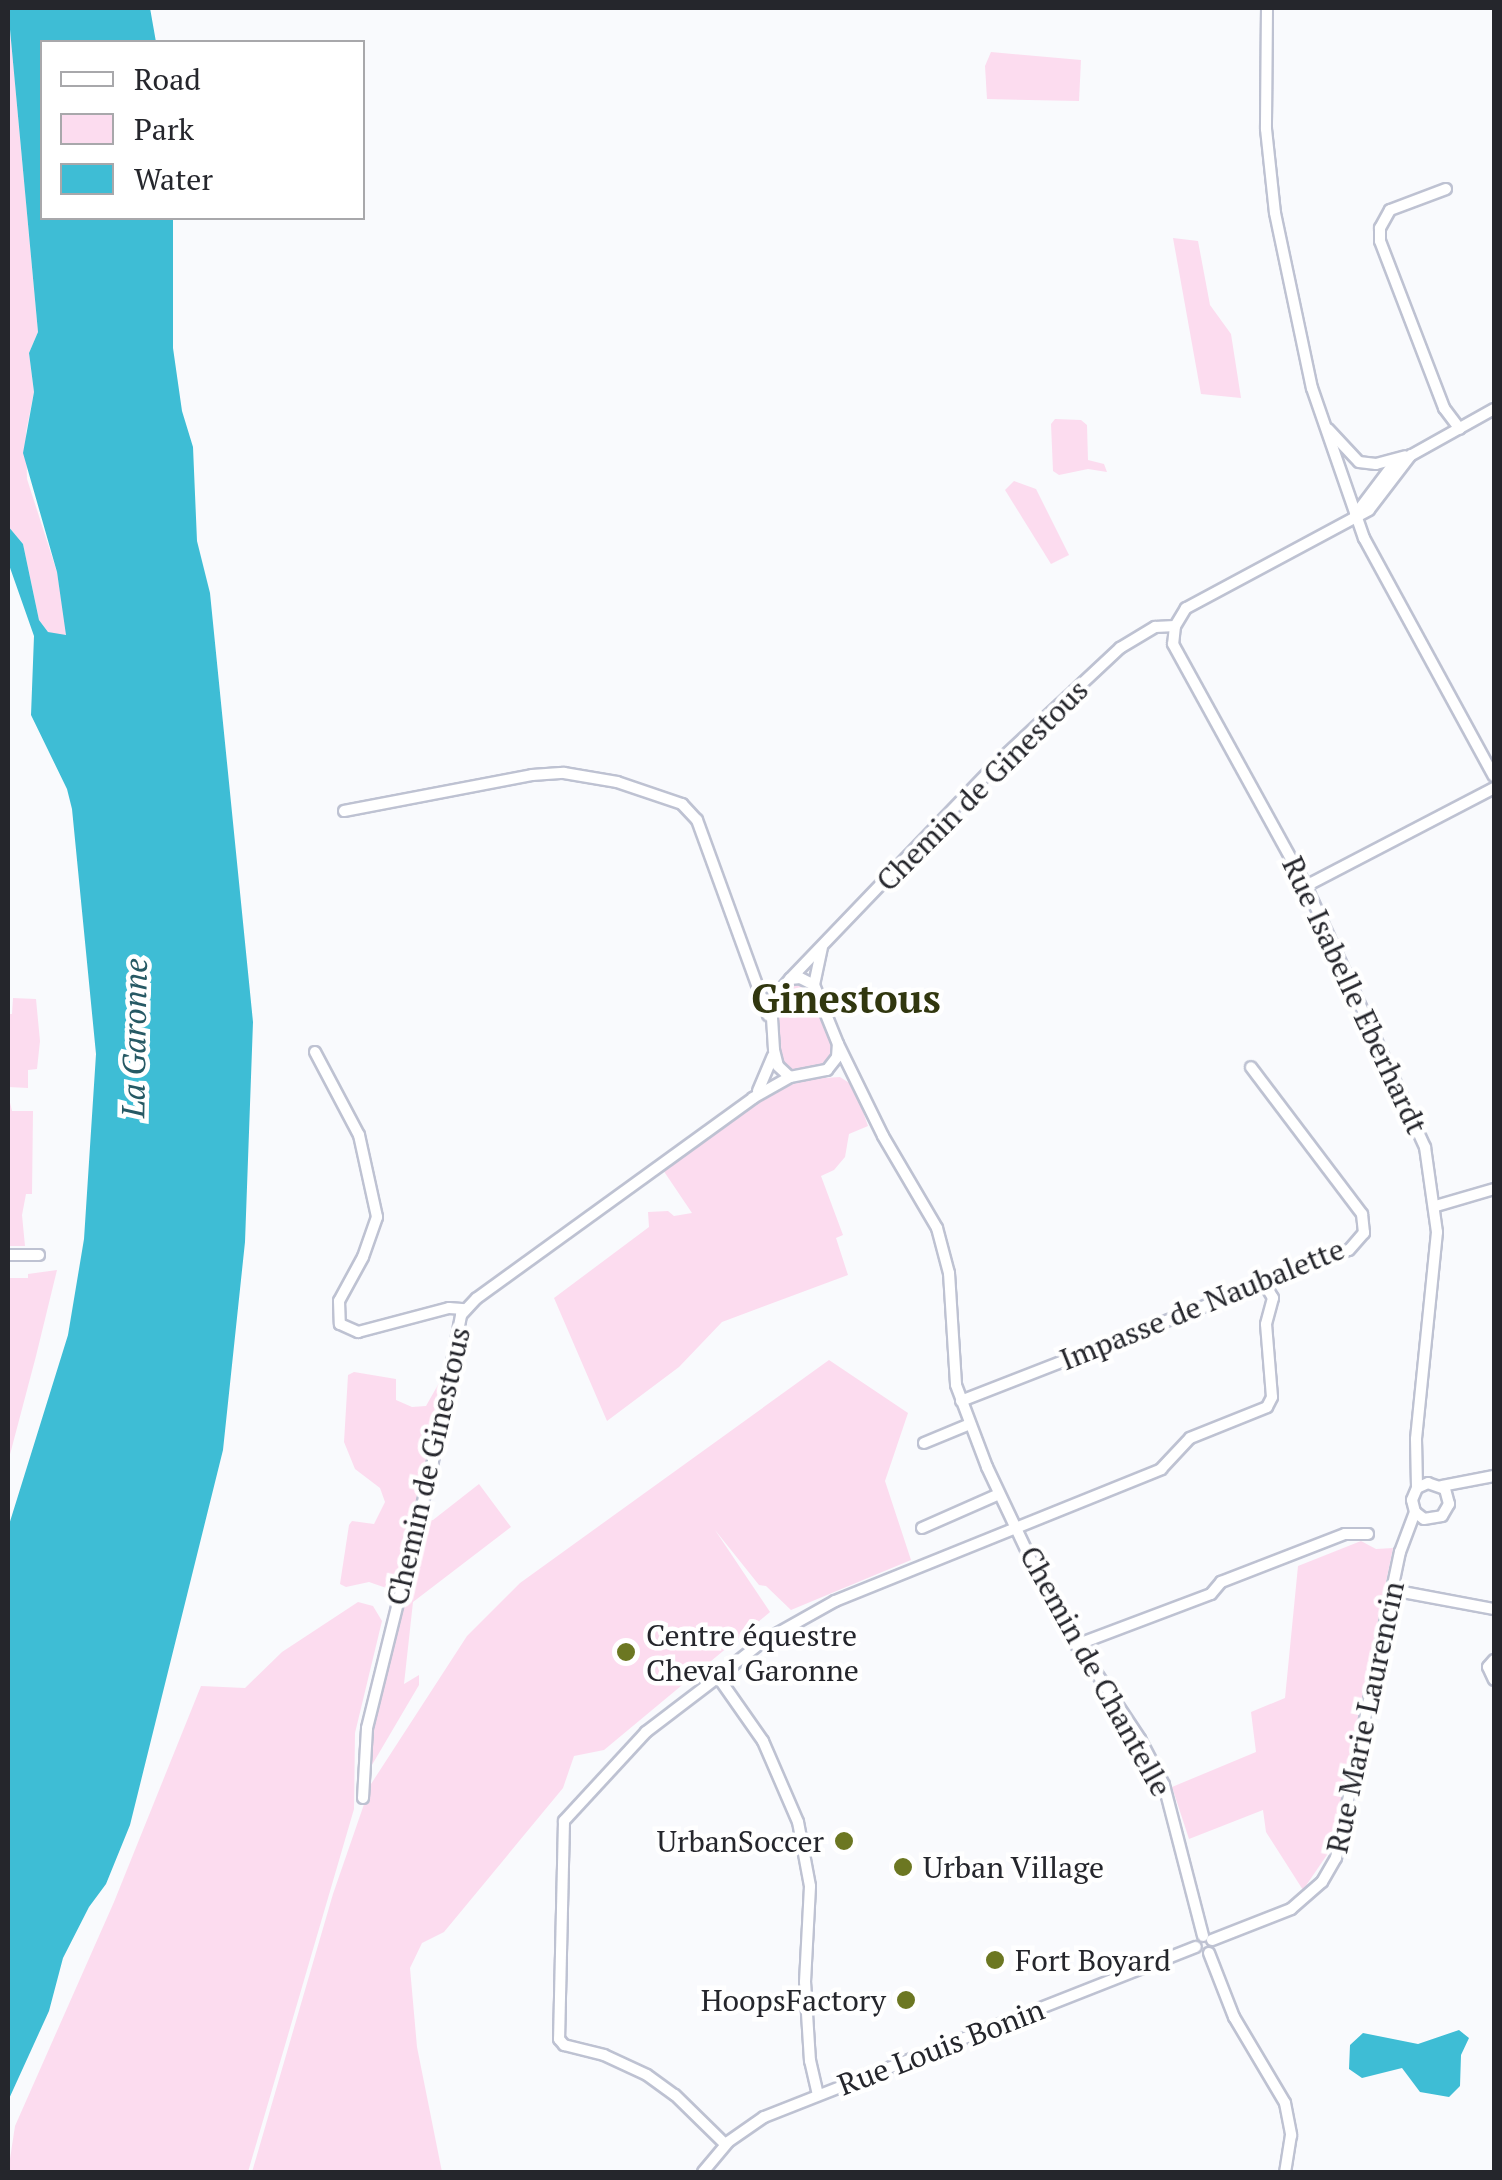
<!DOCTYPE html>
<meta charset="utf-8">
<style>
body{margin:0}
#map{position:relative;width:1502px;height:2180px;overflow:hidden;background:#f9fafd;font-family:"PT Serif",serif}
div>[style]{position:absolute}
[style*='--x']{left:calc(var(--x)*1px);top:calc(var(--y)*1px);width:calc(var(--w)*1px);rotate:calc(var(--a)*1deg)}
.green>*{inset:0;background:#fcdcef}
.water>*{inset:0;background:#3ebdd5}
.roads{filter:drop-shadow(2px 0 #bec2d2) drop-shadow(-2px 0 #bec2d2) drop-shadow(0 2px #bec2d2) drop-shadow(0 -2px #bec2d2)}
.minor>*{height:10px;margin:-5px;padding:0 5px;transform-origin:5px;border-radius:5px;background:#fff}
.dots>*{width:28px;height:28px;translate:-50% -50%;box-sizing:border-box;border:5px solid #fff;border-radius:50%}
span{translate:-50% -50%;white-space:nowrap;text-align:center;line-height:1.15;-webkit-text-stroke:9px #fff;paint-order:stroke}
.street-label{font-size:30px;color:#25262c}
.poi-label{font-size:30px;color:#25262c}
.left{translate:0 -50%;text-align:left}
.right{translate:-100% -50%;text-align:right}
.water-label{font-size:32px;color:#265964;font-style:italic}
.district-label{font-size:40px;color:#31370f;font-weight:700}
.frame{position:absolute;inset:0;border:10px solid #25262c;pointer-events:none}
.legend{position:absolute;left:40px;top:40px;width:325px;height:180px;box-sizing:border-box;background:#fff;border:2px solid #a8a8ab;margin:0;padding:12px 18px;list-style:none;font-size:30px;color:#25262c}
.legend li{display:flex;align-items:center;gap:20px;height:50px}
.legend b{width:50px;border:2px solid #a8a8ab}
</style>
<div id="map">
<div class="green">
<i style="clip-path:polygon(8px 8px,38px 332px,29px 353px,34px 392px,26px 432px,27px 479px,57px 572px,67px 634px,63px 636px,48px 632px,39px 620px,23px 544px,8px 526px)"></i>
<i style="clip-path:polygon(991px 52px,1081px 60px,1079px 101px,987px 99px,985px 66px)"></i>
<i style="clip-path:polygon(1173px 238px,1198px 241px,1210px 305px,1231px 334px,1241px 398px,1201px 394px)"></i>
<i style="clip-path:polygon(1055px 419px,1081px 420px,1087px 425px,1088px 460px,1104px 464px,1107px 472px,1088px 469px,1059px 475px,1053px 471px,1051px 424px)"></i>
<i style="clip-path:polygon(1014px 481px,1036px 489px,1069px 555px,1051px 564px,1005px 490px)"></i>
<i style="clip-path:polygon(794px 982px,810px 986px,836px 1049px,826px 1067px,801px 1074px,784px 1071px,771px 1027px,772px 1009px)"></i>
<i style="clip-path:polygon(13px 998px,36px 999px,40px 1041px,37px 1069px,28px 1070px,28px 1088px,8px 1087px,8px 1014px,12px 1014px)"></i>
<i style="clip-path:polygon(840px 1077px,854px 1086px,868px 1126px,849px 1134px,845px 1157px,834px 1170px,821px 1176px,843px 1235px,836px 1238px,848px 1275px,722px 1322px,679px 1367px,607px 1421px,554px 1298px,649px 1227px,648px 1212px,668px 1211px,674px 1216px,692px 1213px,663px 1170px,777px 1089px,809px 1079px)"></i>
<i style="clip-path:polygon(8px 1094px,12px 1111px,33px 1111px,32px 1194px,26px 1194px,22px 1215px,25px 1246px,8px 1246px)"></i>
<i style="clip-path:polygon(57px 1270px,36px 1356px,8px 1462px,8px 1278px,28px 1278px,28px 1274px)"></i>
<i style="clip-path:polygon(829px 1360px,908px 1413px,885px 1481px,911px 1560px,791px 1610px,766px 1586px,759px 1585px,715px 1530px,770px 1612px,604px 1750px,574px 1756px,563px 1788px,444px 1932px,422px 1943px,410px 1968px,417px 2047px,442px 2172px,252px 2172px,333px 1894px,371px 1784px,467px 1636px,520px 1583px)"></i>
<i style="clip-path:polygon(354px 1372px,396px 1379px,396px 1400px,412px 1407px,426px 1406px,439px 1383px,433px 1437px,395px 1591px,369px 1582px,346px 1587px,340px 1584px,349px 1525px,352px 1521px,374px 1524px,385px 1502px,380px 1488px,355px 1469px,344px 1442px,348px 1375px)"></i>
<i style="clip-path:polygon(479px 1484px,511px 1527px,413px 1602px,404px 1684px,419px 1675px,419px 1685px,369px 1770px,373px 1729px,423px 1522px,433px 1520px)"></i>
<i style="clip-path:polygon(1361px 1541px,1376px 1549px,1393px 1548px,1331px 1849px,1303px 1890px,1266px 1832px,1263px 1810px,1189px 1839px,1172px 1787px,1256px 1752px,1251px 1712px,1285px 1698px,1298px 1566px)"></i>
<i style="clip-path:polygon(358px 1602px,373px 1606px,382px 1621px,355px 1733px,354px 1809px,248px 2172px,8px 2172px,15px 2126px,114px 1902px,201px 1686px,245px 1688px,282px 1652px)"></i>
</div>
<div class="water">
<i style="clip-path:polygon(8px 8px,150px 8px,156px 42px,42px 42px,42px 218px,173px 218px,173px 348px,182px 411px,193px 447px,197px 541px,210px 593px,253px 1022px,245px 1242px,223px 1450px,130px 1825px,106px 1884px,89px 1907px,63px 1958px,49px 2011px,8px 2101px,8px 1528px,68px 1335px,84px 1239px,96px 1054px,72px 809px,67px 789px,31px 715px,34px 636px,8px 562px,8px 526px,23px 544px,39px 620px,48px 632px,66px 635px,57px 572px,23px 453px,34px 392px,29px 353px,38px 332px)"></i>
<i style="clip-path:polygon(1459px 2030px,1469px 2038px,1461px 2055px,1460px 2086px,1449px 2097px,1420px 2092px,1402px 2068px,1362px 2078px,1349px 2069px,1350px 2045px,1363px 2033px,1418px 2044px)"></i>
</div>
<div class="roads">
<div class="minor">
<i style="--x:1267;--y:8;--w:121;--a:90.5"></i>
<i style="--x:1266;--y:129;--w:84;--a:83.9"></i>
<i style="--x:1275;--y:213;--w:179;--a:78.1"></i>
<i style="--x:1312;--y:388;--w:159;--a:70.9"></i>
<i style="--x:1364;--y:538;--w:271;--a:61.4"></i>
<i style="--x:1446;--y:189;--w:60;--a:159.4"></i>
<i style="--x:1390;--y:210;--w:21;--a:119"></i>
<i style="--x:1380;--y:228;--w:13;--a:90"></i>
<i style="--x:1380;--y:241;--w:179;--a:69"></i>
<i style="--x:1444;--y:408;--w:26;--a:53"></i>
<i style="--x:1328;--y:429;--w:45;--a:46.8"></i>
<i style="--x:1359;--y:462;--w:17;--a:7"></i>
<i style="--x:1376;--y:464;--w:30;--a:-15"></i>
<i style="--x:1411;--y:455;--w:69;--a:127.4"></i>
<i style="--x:1369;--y:510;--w:208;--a:151.8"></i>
<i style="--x:1186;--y:608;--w:21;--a:121"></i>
<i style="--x:1175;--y:626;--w:18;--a:96"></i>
<i style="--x:1173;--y:644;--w:276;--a:61.2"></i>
<i style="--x:1306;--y:886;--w:287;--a:65.5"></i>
<i style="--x:1425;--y:1147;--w:86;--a:82"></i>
<i style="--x:1437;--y:1232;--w:208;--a:95.8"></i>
<i style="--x:1416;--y:1439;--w:49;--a:88.8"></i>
<i style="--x:1417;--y:1488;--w:13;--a:113"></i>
<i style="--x:1412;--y:1500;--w:12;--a:76"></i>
<i style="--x:1415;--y:1512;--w:11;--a:38"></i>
<i style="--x:1424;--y:1519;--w:18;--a:-9"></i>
<i style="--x:1442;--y:1516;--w:14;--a:-60"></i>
<i style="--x:1449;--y:1504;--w:16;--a:-105"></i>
<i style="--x:1445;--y:1489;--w:18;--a:-161"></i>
<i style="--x:1428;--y:1483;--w:12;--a:156"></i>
<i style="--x:1355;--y:515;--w:61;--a:-52.9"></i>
<i style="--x:1392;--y:466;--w:117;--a:-29.2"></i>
<i style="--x:344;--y:811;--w:191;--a:-10.8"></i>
<i style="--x:532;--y:775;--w:32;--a:-4"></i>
<i style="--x:564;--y:773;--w:54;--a:9.6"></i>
<i style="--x:617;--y:782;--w:69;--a:18.7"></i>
<i style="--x:682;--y:804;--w:22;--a:47"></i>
<i style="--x:697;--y:820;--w:208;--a:70"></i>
<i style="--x:1306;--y:886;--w:212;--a:-27.5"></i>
<i style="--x:790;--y:979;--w:298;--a:-46.2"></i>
<i style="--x:996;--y:764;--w:170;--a:-43.1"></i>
<i style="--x:1120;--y:648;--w:41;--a:-31"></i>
<i style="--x:1155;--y:627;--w:20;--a:-3"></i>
<i style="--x:814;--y:985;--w:16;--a:-153"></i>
<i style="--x:800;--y:978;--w:10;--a:174"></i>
<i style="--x:790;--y:979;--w:30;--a:130"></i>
<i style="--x:771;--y:1002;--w:48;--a:86.4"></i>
<i style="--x:774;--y:1050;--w:16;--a:76"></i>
<i style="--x:778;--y:1066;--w:16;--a:43"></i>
<i style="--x:790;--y:1077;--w:38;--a:-11"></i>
<i style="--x:827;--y:1070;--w:16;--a:-52"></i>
<i style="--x:837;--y:1057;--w:13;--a:-86"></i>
<i style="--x:838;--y:1044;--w:64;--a:-112.1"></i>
<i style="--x:814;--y:985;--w:38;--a:-78"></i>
<i style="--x:838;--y:1044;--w:102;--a:63.9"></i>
<i style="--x:883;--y:1136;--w:107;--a:59.6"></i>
<i style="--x:937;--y:1228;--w:47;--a:75.1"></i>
<i style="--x:949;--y:1273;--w:112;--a:86.4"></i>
<i style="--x:956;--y:1385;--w:88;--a:69.3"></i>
<i style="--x:987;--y:1467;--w:157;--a:64.7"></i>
<i style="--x:1054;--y:1609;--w:156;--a:56.5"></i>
<i style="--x:1140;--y:1739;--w:52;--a:62.4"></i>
<i style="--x:1164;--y:1785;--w:156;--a:75.5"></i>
<i style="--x:315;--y:1052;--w:94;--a:62.1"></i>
<i style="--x:359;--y:1135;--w:84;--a:77.6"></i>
<i style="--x:377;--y:1217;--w:42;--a:109.3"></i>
<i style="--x:363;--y:1257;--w:50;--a:118.6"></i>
<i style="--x:339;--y:1301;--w:23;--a:88"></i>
<i style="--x:340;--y:1324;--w:20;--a:24"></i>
<i style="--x:358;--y:1332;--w:94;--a:-14.8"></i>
<i style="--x:449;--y:1308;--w:16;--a:4"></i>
<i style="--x:758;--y:1091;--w:38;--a:-67"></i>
<i style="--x:1436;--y:1206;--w:60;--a:-16.3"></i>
<i style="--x:8;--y:1255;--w:31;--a:0"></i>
<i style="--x:961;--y:1401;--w:416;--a:-21.3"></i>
<i style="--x:1349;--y:1250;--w:23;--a:-49"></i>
<i style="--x:1364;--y:1233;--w:19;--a:-96"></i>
<i style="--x:1362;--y:1214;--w:184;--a:-127.1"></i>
<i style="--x:924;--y:1443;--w:50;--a:-22.4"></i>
<i style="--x:1442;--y:1486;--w:53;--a:-10.9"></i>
<i style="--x:922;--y:1528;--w:84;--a:-23.8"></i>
<i style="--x:1392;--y:1590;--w:104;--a:10.6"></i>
<i style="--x:1076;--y:1645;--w:144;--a:-20.7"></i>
<i style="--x:1211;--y:1594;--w:16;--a:-50"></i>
<i style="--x:1221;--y:1582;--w:133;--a:-21.2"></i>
<i style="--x:1345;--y:1534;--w:23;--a:0"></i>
<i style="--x:1494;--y:1660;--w:9;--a:131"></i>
<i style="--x:1488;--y:1667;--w:14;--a:65"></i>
<i style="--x:718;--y:1677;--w:91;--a:142.6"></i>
<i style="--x:646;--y:1732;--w:121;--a:132.7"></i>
<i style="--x:564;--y:1821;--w:218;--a:91.3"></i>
<i style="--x:559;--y:2039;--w:8;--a:50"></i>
<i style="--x:564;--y:2045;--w:41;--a:14"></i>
<i style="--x:604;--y:2055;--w:47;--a:24.9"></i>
<i style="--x:647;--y:2075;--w:34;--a:36"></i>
<i style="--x:675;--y:2095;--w:70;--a:44.4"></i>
<i style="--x:363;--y:1798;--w:70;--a:-86.7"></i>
<i style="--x:367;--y:1728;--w:275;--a:-76.1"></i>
<i style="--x:433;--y:1461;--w:149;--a:-79.1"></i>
<i style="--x:461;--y:1315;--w:23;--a:-47"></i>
<i style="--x:477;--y:1298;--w:341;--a:-35.9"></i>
<i style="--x:753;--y:1098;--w:43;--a:-29.6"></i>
<i style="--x:1212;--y:1940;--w:85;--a:-21.4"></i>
<i style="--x:1291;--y:1909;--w:41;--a:-41.1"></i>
<i style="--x:1322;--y:1882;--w:28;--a:-60"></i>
<i style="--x:1336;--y:1858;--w:313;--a:-78.2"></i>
<i style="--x:1400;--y:1552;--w:43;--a:-69.4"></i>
<i style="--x:1209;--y:1953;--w:69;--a:68.7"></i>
<i style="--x:1234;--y:2017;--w:100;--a:59.3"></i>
<i style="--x:1285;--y:2103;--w:33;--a:79"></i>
<i style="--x:1291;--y:2135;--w:37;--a:99"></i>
<i style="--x:818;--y:2095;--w:35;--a:-103"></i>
<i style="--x:810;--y:2061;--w:79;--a:-93.6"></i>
<i style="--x:805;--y:1982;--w:96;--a:-87"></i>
<i style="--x:810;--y:1886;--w:65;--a:-100.6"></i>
<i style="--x:798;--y:1822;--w:88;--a:-113.4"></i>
<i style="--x:763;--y:1741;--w:78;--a:-125.1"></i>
<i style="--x:718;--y:1677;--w:56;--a:-38.5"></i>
<i style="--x:762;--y:1642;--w:84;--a:-29.3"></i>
<i style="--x:835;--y:1601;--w:352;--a:-22"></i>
<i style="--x:1161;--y:1469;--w:42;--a:-46.9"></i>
<i style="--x:1190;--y:1438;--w:83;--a:-21.9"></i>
<i style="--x:1267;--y:1407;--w:11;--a:-63"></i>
<i style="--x:1272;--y:1397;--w:73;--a:-94.7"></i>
<i style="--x:1266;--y:1324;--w:27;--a:-75"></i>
<i style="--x:1273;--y:1298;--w:17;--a:-121"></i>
<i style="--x:703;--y:2172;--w:39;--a:-50"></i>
<i style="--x:728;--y:2142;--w:44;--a:-34.8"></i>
<i style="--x:764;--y:2117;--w:464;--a:-21.5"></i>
</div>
</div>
<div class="dots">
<i style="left:626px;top:1652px;background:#6c7722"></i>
<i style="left:844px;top:1841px;background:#6c7722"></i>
<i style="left:903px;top:1867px;background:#6c7722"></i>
<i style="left:995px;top:1960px;background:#6c7722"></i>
<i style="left:906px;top:2000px;background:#6c7722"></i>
</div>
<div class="street-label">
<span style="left:982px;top:785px;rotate:-45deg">Chemin de Ginestous</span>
<span style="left:1355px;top:995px;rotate:65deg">Rue Isabelle Eberhardt</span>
<span style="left:1202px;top:1304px;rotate:-22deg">Impasse de Naubalette</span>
<span style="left:428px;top:1466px;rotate:-77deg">Chemin de Ginestous</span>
<span style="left:1096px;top:1671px;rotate:61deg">Chemin de Chantelle</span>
<span style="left:1365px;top:1717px;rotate:-78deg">Rue Marie Laurencin</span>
<span style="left:941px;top:2047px;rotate:-21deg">Rue Louis Bonin</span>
</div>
<div class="poi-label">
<span class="left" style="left:646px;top:1652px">Centre équestre<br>Cheval Garonne</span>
<span class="right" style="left:824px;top:1841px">UrbanSoccer</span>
<span class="left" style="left:923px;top:1867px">Urban Village</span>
<span class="left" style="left:1015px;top:1960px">Fort Boyard</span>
<span class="right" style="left:886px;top:2000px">HoopsFactory</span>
</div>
<div class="water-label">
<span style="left:134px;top:1038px;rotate:-89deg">La Garonne</span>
</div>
<div class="district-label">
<span style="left:846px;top:998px">Ginestous</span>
</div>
<div class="frame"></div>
<ul class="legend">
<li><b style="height:12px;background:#fff"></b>Road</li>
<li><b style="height:28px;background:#fcdcef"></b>Park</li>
<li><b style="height:28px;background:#3ebdd5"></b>Water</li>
</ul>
</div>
